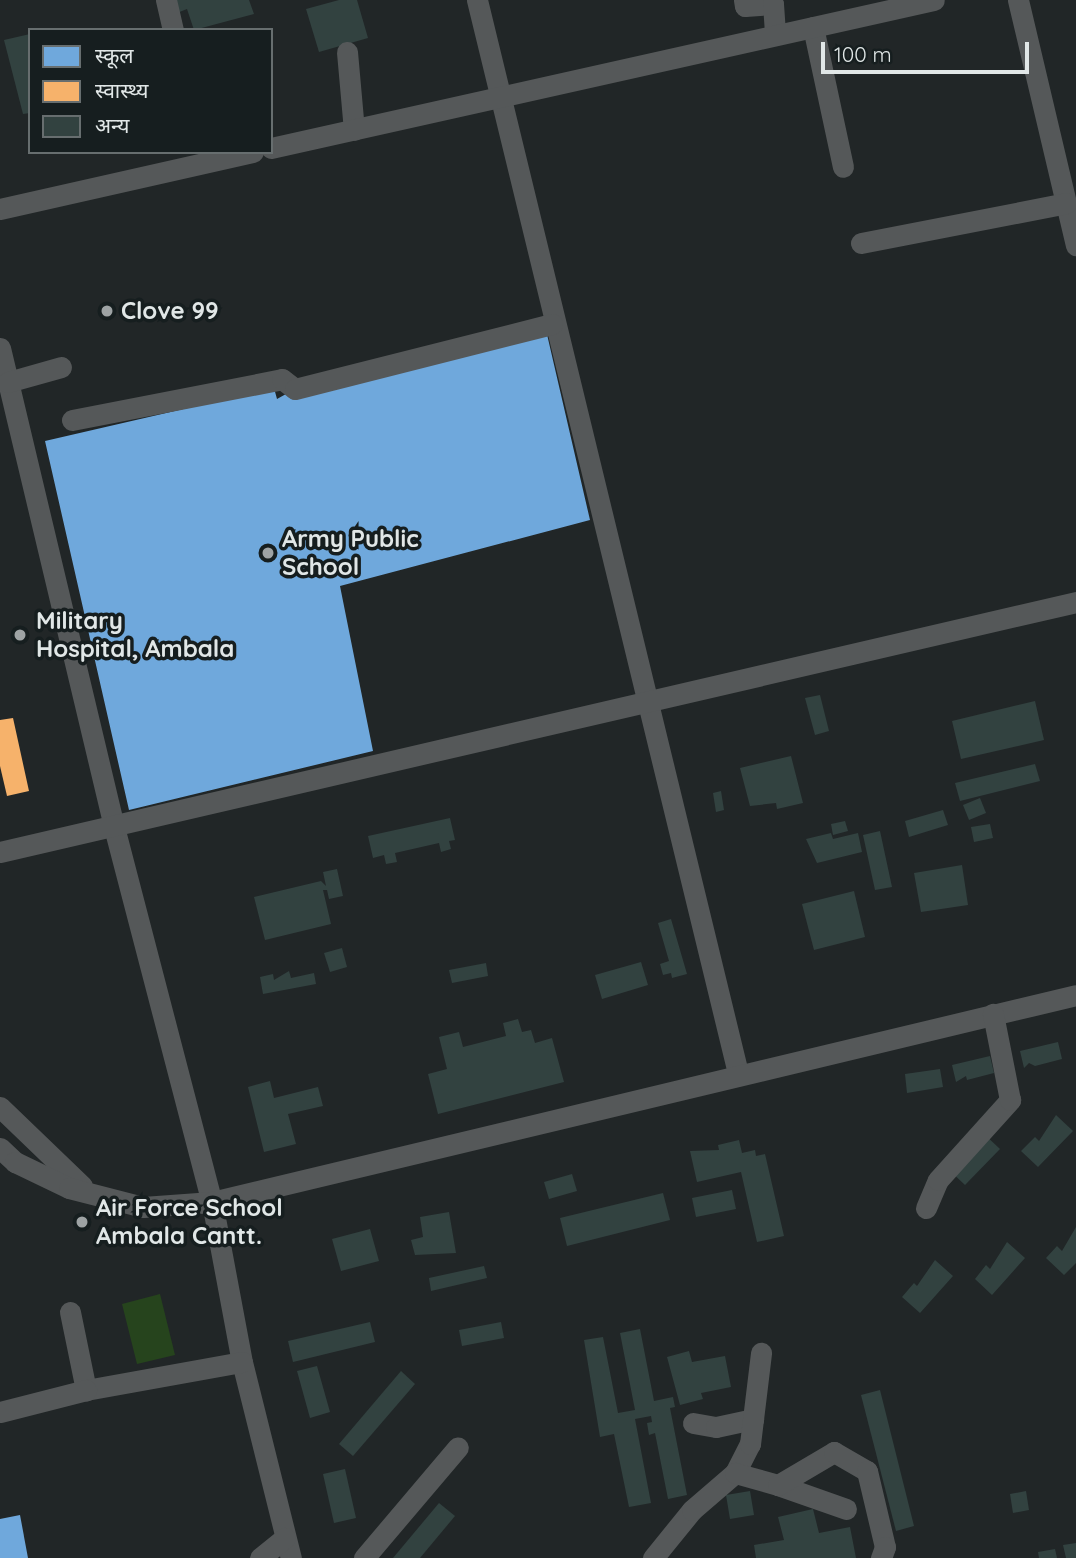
<!DOCTYPE html>
<meta charset="utf-8">
<style>
body{margin:0}
#map{position:relative;width:1076px;height:1558px;overflow:hidden;background:#212627;font-family:Quicksand,"Noto Sans Devanagari",sans-serif}
div>[style]{position:absolute}
[style*='--x']{left:calc(var(--x)*1px);top:calc(var(--y)*1px);width:calc(var(--w)*1px);rotate:calc(var(--a)*1deg)}
.green>*{inset:0;background:#26441d}
.schools>*{inset:0;background:#6fa8dc}
.health>*{inset:0;background:#f6b26b}
.building>*{inset:0;background:#324240}
.minor>*{height:21px;margin:-10.5px;padding:0 10.5px;transform-origin:10.5px;border-radius:10.5px;background:#555859}
.dots>*{width:19px;height:19px;translate:-50% -50%;box-sizing:border-box;border:4px solid #161e1f;border-radius:50%}
span{translate:-50% -50%;white-space:nowrap;text-align:center;line-height:1.15;-webkit-text-stroke:7px #161e1f;paint-order:stroke}
.poi-label{font-size:24px;color:#e1e7e7;font-weight:700}
.left{translate:0 -50%;text-align:left}
.legend{position:absolute;left:28px;top:28px;width:245px;height:126px;box-sizing:border-box;background:#161e1f;border:2px solid #676e6f;margin:0;padding:9px 12px;list-style:none;font-size:21px;color:#e1e7e7}
.legend li{display:flex;align-items:center;gap:14px;height:35px}
.legend b{width:35px;border:2px solid #676e6f}
.scale{position:absolute;left:821px;top:42px;width:208px;height:32px;box-sizing:border-box;border:4px solid #e1e7e7;border-top:0;padding-left:9px;font-size:21px;line-height:24px;white-space:nowrap;color:#e1e7e7;-webkit-text-stroke:5px #161e1f;paint-order:stroke}
</style>
<div id="map">
<div class="green">
<i style="clip-path:polygon(160px 1294px,175px 1355px,137px 1364px,122px 1304px)"></i>
</div>
<div class="schools">
<i style="clip-path:polygon(546px 330px,590px 520px,340px 586px,373px 751px,129px 810px,45px 441px,274px 388px,277px 399px,295px 389px)"></i>
<i style="clip-path:polygon(20px 1515px,28px 1558px,0 1558px,0 1519px)"></i>
</div>
<div class="health">
<i style="clip-path:polygon(13px 718px,29px 791px,7px 796px,0 766px,0 720px)"></i>
</div>
<div class="building">
<i style="clip-path:polygon(173px 0,249px 0,254px 14px,194px 30px,187px 9px,177px 13px)"></i>
<i style="clip-path:polygon(339px 0,357px 0,368px 38px,319px 52px,306px 9px)"></i>
<i style="clip-path:polygon(30px 34px,30px 113px,23px 114px,4px 40px)"></i>
<i style="clip-path:polygon(820px 695px,829px 731px,815px 735px,805px 698px)"></i>
<i style="clip-path:polygon(1035px 701px,1044px 740px,961px 759px,952px 721px)"></i>
<i style="clip-path:polygon(791px 756px,803px 803px,777px 809px,776px 803px,750px 806px,740px 768px)"></i>
<i style="clip-path:polygon(1035px 764px,1040px 781px,960px 801px,955px 783px)"></i>
<i style="clip-path:polygon(721px 791px,724px 810px,716px 812px,713px 793px)"></i>
<i style="clip-path:polygon(980px 798px,986px 813px,969px 820px,963px 805px)"></i>
<i style="clip-path:polygon(943px 810px,948px 825px,909px 837px,905px 821px)"></i>
<i style="clip-path:polygon(450px 818px,455px 840px,449px 841px,451px 849px,441px 852px,439px 843px,395px 853px,397px 862px,386px 864px,384px 855px,373px 858px,368px 836px)"></i>
<i style="clip-path:polygon(845px 821px,848px 831px,833px 835px,831px 824px)"></i>
<i style="clip-path:polygon(990px 824px,993px 838px,974px 842px,971px 827px)"></i>
<i style="clip-path:polygon(880px 831px,892px 887px,875px 890px,863px 835px)"></i>
<i style="clip-path:polygon(831px 833px,833px 839px,858px 833px,862px 852px,817px 863px,806px 839px)"></i>
<i style="clip-path:polygon(962px 865px,968px 905px,921px 912px,914px 873px)"></i>
<i style="clip-path:polygon(337px 869px,343px 896px,329px 899px,327px 890px,323px 890px,331px 924px,265px 940px,254px 897px,321px 881px,326px 886px,323px 872px)"></i>
<i style="clip-path:polygon(854px 891px,865px 937px,814px 950px,802px 904px)"></i>
<i style="clip-path:polygon(671px 919px,687px 974px,672px 978px,671px 973px,663px 975px,660px 964px,669px 961px,658px 923px)"></i>
<i style="clip-path:polygon(342px 948px,347px 967px,330px 972px,324px 953px)"></i>
<i style="clip-path:polygon(641px 962px,648px 985px,602px 999px,595px 975px)"></i>
<i style="clip-path:polygon(486px 963px,488px 976px,452px 983px,449px 970px)"></i>
<i style="clip-path:polygon(289px 971px,291px 978px,314px 973px,316px 984px,263px 994px,260px 977px,273px 974px,274px 980px)"></i>
<i style="clip-path:polygon(518px 1019px,522px 1032px,531px 1030px,535px 1043px,552px 1038px,564px 1082px,438px 1114px,428px 1074px,447px 1069px,439px 1037px,459px 1032px,463px 1047px,506px 1036px,503px 1023px)"></i>
<i style="clip-path:polygon(1058px 1042px,1062px 1059px,1035px 1066px,1029px 1063px,1024px 1068px,1020px 1051px)"></i>
<i style="clip-path:polygon(990px 1056px,994px 1073px,967px 1080px,966px 1076px,956px 1082px,952px 1065px)"></i>
<i style="clip-path:polygon(940px 1069px,943px 1087px,907px 1093px,905px 1074px)"></i>
<i style="clip-path:polygon(270px 1081px,274px 1098px,318px 1087px,323px 1106px,288px 1114px,296px 1144px,264px 1152px,248px 1087px)"></i>
<i style="clip-path:polygon(1056px 1115px,1073px 1131px,1038px 1167px,1021px 1151px,1035px 1137px,1039px 1141px)"></i>
<i style="clip-path:polygon(983px 1133px,1000px 1149px,965px 1185px,948px 1169px)"></i>
<i style="clip-path:polygon(739px 1140px,742px 1153px,755px 1150px,756px 1156px,765px 1154px,784px 1236px,757px 1242px,741px 1172px,697px 1182px,690px 1151px,719px 1150px,718px 1145px)"></i>
<i style="clip-path:polygon(572px 1174px,577px 1191px,549px 1199px,544px 1182px)"></i>
<i style="clip-path:polygon(732px 1190px,736px 1209px,696px 1217px,692px 1198px)"></i>
<i style="clip-path:polygon(663px 1193px,670px 1220px,567px 1246px,560px 1218px)"></i>
<i style="clip-path:polygon(449px 1212px,456px 1253px,415px 1255px,411px 1240px,423px 1237px,420px 1217px)"></i>
<i style="clip-path:polygon(1076px 1227px,1076px 1263px,1064px 1275px,1046px 1258px,1057px 1246px,1062px 1251px)"></i>
<i style="clip-path:polygon(370px 1229px,379px 1261px,341px 1271px,332px 1239px)"></i>
<i style="clip-path:polygon(1007px 1242px,1025px 1258px,992px 1295px,975px 1279px,986px 1265px,990px 1269px)"></i>
<i style="clip-path:polygon(935px 1260px,953px 1276px,920px 1313px,902px 1297px,914px 1283px,917px 1286px)"></i>
<i style="clip-path:polygon(484px 1266px,487px 1278px,431px 1291px,429px 1278px)"></i>
<i style="clip-path:polygon(370px 1322px,375px 1342px,293px 1362px,288px 1341px)"></i>
<i style="clip-path:polygon(501px 1322px,504px 1338px,462px 1346px,459px 1330px)"></i>
<i style="clip-path:polygon(640px 1329px,654px 1401px,673px 1397px,675px 1407px,670px 1408px,687px 1495px,668px 1499px,655px 1433px,649px 1435px,647px 1423px,652px 1422px,651px 1416px,635px 1419px,651px 1503px,629px 1507px,614px 1434px,600px 1437px,584px 1340px,603px 1337px,618px 1413px,635px 1410px,620px 1333px)"></i>
<i style="clip-path:polygon(689px 1351px,692px 1362px,725px 1356px,731px 1387px,701px 1393px,703px 1399px,680px 1405px,667px 1357px)"></i>
<i style="clip-path:polygon(317px 1366px,330px 1412px,310px 1418px,297px 1371px)"></i>
<i style="clip-path:polygon(401px 1371px,415px 1384px,353px 1456px,339px 1444px)"></i>
<i style="clip-path:polygon(880px 1390px,914px 1526px,896px 1531px,861px 1395px)"></i>
<i style="clip-path:polygon(345px 1469px,356px 1518px,334px 1523px,323px 1474px)"></i>
<i style="clip-path:polygon(750px 1491px,754px 1515px,730px 1519px,726px 1495px)"></i>
<i style="clip-path:polygon(1026px 1491px,1029px 1510px,1013px 1513px,1010px 1494px)"></i>
<i style="clip-path:polygon(439px 1503px,455px 1516px,420px 1558px,393px 1558px)"></i>
<i style="clip-path:polygon(813px 1509px,819px 1533px,850px 1527px,856px 1558px,756px 1558px,754px 1545px,784px 1540px,778px 1517px)"></i>
<i style="clip-path:polygon(1076px 1543px,1076px 1558px,1066px 1558px,1063px 1545px)"></i>
<i style="clip-path:polygon(1055px 1549px,1057px 1558px,1039px 1558px,1038px 1552px)"></i>
</div>
<div class="minor">
<i style="--x:166;--y:0;--w:31;--a:77"></i>
<i style="--x:477;--y:0;--w:1104;--a:76.33"></i>
<i style="--x:744;--y:0;--w:6;--a:81"></i>
<i style="--x:745;--y:6;--w:28;--a:-4"></i>
<i style="--x:773;--y:4;--w:31;--a:86"></i>
<i style="--x:1018;--y:0;--w:252;--a:76.7"></i>
<i style="--x:813;--y:27;--w:143;--a:77.9"></i>
<i style="--x:347;--y:52;--w:78;--a:84.9"></i>
<i style="--x:271;--y:148;--w:679;--a:-12.58"></i>
<i style="--x:0;--y:209;--w:259;--a:-12.7"></i>
<i style="--x:861;--y:243;--w:209;--a:-11"></i>
<i style="--x:0;--y:348;--w:492;--a:76.6"></i>
<i style="--x:114;--y:827;--w:388;--a:75.4"></i>
<i style="--x:212;--y:1202;--w:163;--a:79.4"></i>
<i style="--x:242;--y:1362;--w:202;--a:76"></i>
<i style="--x:8;--y:382;--w:55;--a:-15.8"></i>
<i style="--x:72;--y:420;--w:214;--a:-11"></i>
<i style="--x:282;--y:379;--w:16;--a:38"></i>
<i style="--x:295;--y:389;--w:265;--a:-14.2"></i>
<i style="--x:0;--y:852;--w:1105;--a:-13.08"></i>
<i style="--x:0;--y:1107;--w:114;--a:43.9"></i>
<i style="--x:0;--y:1148;--w:21;--a:43"></i>
<i style="--x:15;--y:1162;--w:60;--a:25.7"></i>
<i style="--x:69;--y:1188;--w:76;--a:14.4"></i>
<i style="--x:143;--y:1207;--w:69;--a:-4.1"></i>
<i style="--x:212;--y:1202;--w:888;--a:-13.47"></i>
<i style="--x:926;--y:1208;--w:30;--a:-67"></i>
<i style="--x:938;--y:1180;--w:108;--a:-48"></i>
<i style="--x:1010;--y:1100;--w:88;--a:-101.2"></i>
<i style="--x:70;--y:1312;--w:80;--a:78.4"></i>
<i style="--x:86;--y:1390;--w:158;--a:-10.2"></i>
<i style="--x:0;--y:1412;--w:89;--a:-14.3"></i>
<i style="--x:693;--y:1423;--w:23;--a:10"></i>
<i style="--x:716;--y:1427;--w:38;--a:-12"></i>
<i style="--x:735;--y:1473;--w:33;--a:-63"></i>
<i style="--x:750;--y:1444;--w:92;--a:-83.1"></i>
<i style="--x:778;--y:1485;--w:72;--a:19.4"></i>
<i style="--x:260;--y:1558;--w:32;--a:-39"></i>
<i style="--x:364;--y:1558;--w:145;--a:-49.7"></i>
<i style="--x:653;--y:1558;--w:62;--a:-50.9"></i>
<i style="--x:692;--y:1510;--w:57;--a:-40.7"></i>
<i style="--x:735;--y:1473;--w:45;--a:15.6"></i>
<i style="--x:778;--y:1485;--w:65;--a:-30.5"></i>
<i style="--x:834;--y:1452;--w:38;--a:30"></i>
<i style="--x:867;--y:1471;--w:78;--a:76.7"></i>
<i style="--x:885;--y:1547;--w:12;--a:110"></i>
</div>
<div class="dots">
<i style="left:107px;top:311px;background:#9ea3a4"></i>
<i style="left:268px;top:553px;background:#9ea3a4"></i>
<i style="left:20px;top:635px;background:#9ea3a4"></i>
<i style="left:82px;top:1222px;background:#9ea3a4"></i>
</div>
<div class="poi-label">
<span class="left" style="left:121px;top:311px">Clove 99</span>
<span class="left" style="left:282px;top:553px">Army Public<br>School</span>
<span class="left" style="left:36px;top:635px">Military<br>Hospital, Ambala</span>
<span class="left" style="left:96px;top:1222px">Air Force School<br>Ambala Cantt.</span>
</div>
<ul class="legend">
<li><b style="height:19px;background:#6fa8dc"></b>स्कूल</li>
<li><b style="height:19px;background:#f6b26b"></b>स्वास्थ्य</li>
<li><b style="height:19px;background:#324240"></b>अन्य</li>
</ul>
<div class="scale">100 m</div>
</div>
